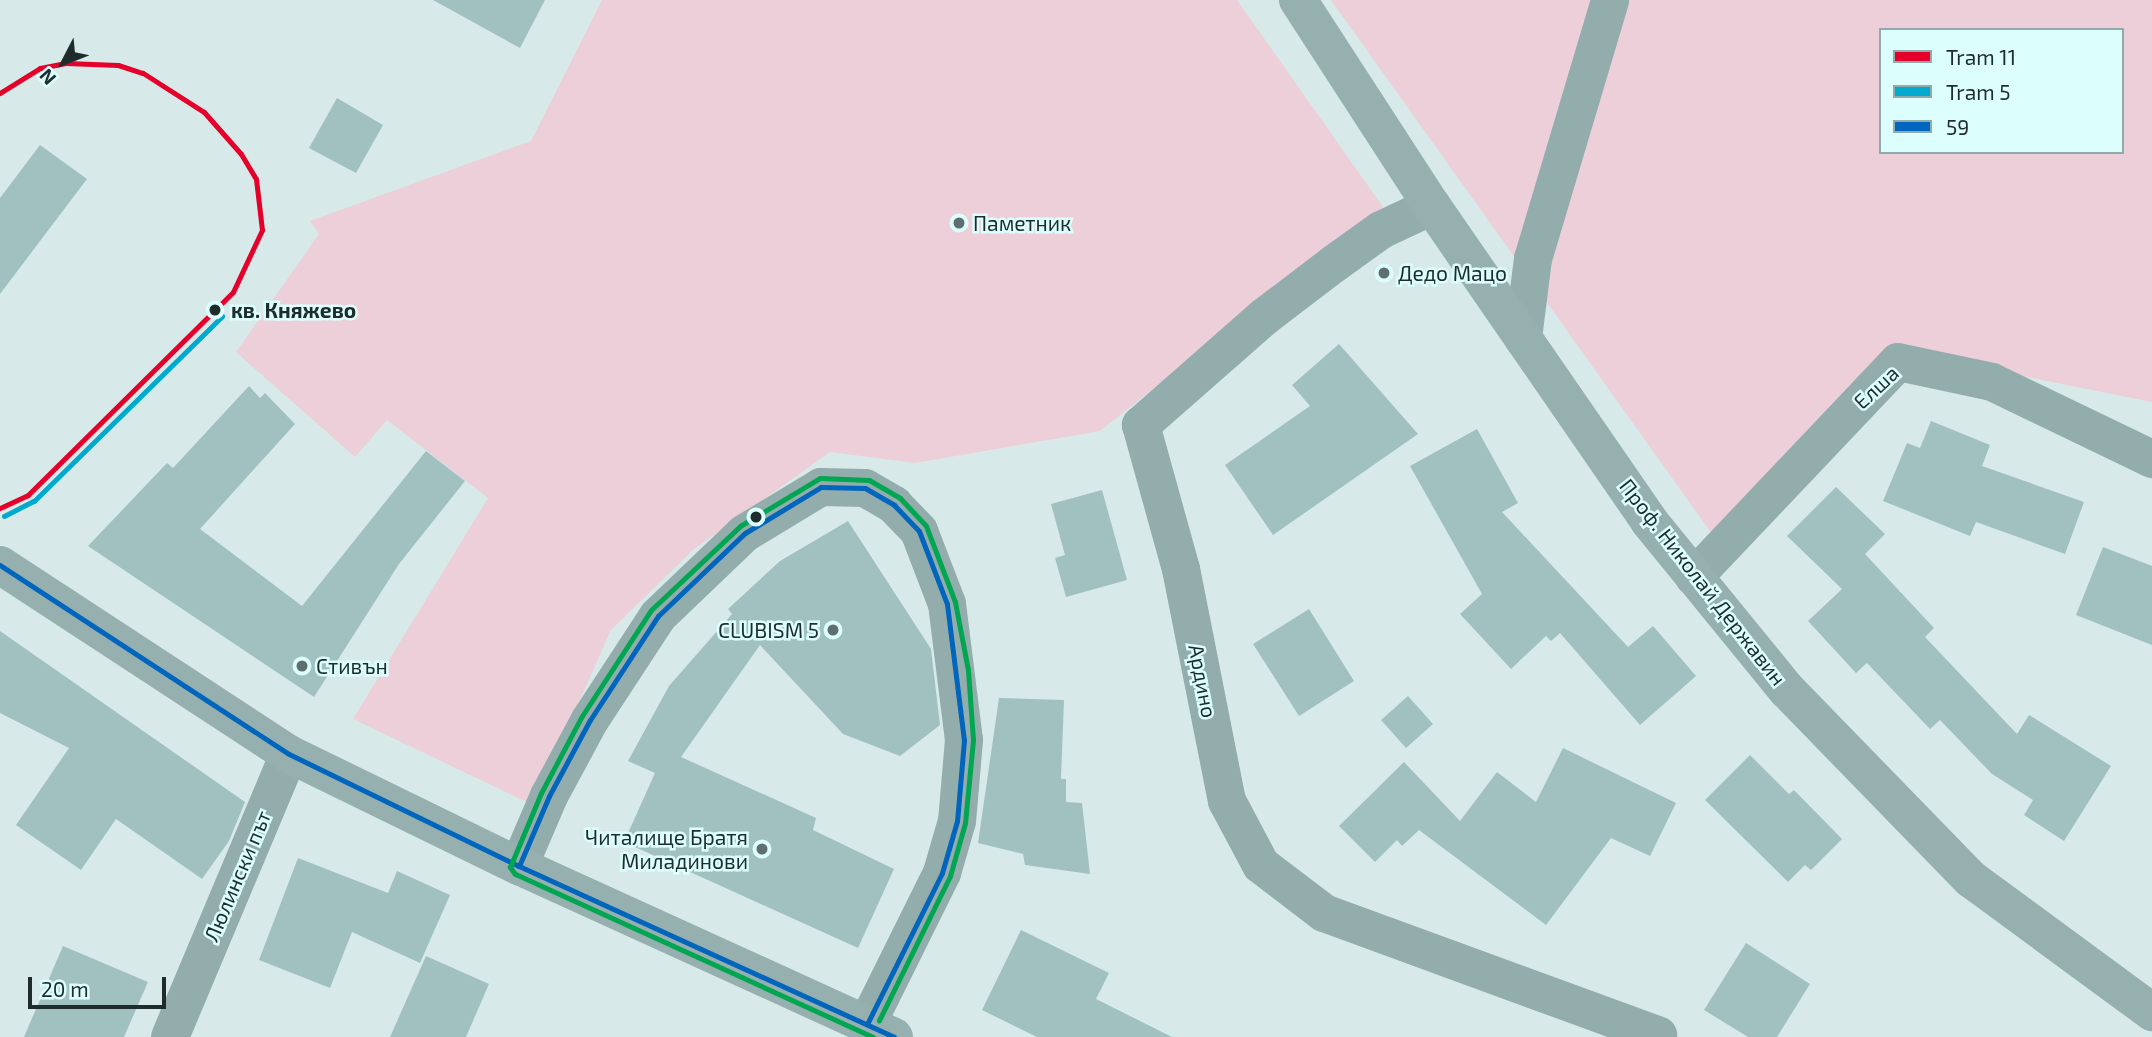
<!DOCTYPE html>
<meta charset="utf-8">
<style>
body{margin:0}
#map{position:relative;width:2152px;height:1037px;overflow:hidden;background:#d7eae9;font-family:"Exo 2",sans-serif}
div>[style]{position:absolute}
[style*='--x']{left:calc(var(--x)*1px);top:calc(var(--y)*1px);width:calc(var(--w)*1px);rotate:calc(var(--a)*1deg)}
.green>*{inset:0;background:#eccfd8}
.building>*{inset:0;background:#a1c1c0}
.minor>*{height:38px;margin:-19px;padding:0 19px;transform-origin:19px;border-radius:19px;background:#93adad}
.major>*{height:38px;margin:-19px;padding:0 19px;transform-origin:19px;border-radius:19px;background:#96afaf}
.bus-1>*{height:5px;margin:-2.5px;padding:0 2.5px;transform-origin:2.5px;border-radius:2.5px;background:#0065bd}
.bus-2>*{height:5px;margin:-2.5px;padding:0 2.5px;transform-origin:2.5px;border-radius:2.5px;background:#00a651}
.tram-1>*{height:5px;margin:-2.5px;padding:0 2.5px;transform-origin:2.5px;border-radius:2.5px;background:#e4002b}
.tram-2>*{height:5px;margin:-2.5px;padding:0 2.5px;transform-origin:2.5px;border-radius:2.5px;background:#00a9ce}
.dots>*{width:19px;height:19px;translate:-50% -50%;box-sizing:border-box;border:4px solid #dcfffe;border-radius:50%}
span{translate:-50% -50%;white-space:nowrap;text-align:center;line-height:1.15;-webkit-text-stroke:5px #dcfffe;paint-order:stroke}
.poi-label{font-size:21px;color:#1f2c2c}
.left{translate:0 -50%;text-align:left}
.right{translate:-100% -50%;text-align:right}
.stop-label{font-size:21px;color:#1f2c2c;font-weight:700}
.street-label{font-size:21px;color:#1f2c2c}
.legend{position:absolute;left:1879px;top:28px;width:245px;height:126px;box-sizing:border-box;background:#dcfffe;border:2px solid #90abaa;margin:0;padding:9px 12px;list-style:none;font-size:21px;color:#1f2c2c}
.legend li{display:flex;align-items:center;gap:14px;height:35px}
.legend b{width:35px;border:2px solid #90abaa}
.north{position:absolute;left:28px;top:28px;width:70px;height:70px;-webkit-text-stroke:5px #dcfffe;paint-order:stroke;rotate:228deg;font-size:19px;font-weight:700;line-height:28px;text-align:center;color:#1f2c2c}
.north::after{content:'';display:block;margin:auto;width:24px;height:32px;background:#1f2c2c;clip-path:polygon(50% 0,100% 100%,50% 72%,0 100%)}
.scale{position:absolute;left:28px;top:977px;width:138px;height:32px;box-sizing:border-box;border:4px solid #1f2c2c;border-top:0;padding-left:9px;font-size:21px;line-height:24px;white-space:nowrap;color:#1f2c2c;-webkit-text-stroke:5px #dcfffe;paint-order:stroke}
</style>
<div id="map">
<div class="green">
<i style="clip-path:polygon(602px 0,1237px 0,1383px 207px,1100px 431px,915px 463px,830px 452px,694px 549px,611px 630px,533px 805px,353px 719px,488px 498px,387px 420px,355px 457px,236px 352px,319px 234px,310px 221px,531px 141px)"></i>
<i style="clip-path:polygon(evenodd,1331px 0,2152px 0,2152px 402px,1896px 351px,1717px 541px,1331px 0,1881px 30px,2122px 30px,2122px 152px,1881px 152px,1881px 30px)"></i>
</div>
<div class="building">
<i style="clip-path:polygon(433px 0,545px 0,520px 48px)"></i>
<i style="clip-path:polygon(337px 98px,383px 125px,356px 173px,309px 148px)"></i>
<i style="clip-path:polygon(40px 145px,87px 179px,0 294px,0 198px)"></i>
<i style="clip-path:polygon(1339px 344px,1418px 434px,1273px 535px,1225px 465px,1310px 406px,1292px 385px)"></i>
<i style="clip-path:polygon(249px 386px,260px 398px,265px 393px,295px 424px,200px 529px,302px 606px,426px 451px,465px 481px,399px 564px,314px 697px,88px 546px,167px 463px,173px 468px)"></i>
<i style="clip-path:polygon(1931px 421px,1990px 445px,1982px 466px,2084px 502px,2065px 554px,1976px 522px,1970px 536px,1883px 501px,1907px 443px,1920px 448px)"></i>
<i style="clip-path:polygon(1477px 429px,1518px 503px,1502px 512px,1628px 647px,1653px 626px,1696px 676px,1640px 725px,1560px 633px,1551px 641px,1546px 636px,1511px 669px,1460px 614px,1482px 594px,1410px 466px)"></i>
<i style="clip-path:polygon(1836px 487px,1885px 534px,1865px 554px,1934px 628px,1925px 637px,2017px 734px,2029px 715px,2111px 766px,2064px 841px,2024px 815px,2033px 800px,1992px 774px,1940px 720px,1930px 729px,1867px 663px,1856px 673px,1808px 621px,1842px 589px,1787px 536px)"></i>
<i style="clip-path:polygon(1102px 490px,1127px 580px,1066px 597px,1055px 558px,1065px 555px,1051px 504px)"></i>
<i style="clip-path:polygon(848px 521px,931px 649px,940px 725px,900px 756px,843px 734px,760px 645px,681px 757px,816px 818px,813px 830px,894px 869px,858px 948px,624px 842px,655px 773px,628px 761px,669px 686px,732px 614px,728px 609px,780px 561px)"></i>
<i style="clip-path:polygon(2103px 547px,2152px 566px,2152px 645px,2076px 615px)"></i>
<i style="clip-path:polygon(1309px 609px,1354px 681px,1299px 716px,1253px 644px)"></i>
<i style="clip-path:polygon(0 631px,245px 802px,229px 841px,202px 879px,116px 819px,81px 870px,16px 825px,69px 748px,0 713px)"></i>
<i style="clip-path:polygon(1408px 696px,1433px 724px,1406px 748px,1381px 720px)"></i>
<i style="clip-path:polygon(999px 698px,1064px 700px,1061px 779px,1066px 779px,1066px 802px,1082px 803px,1090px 874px,1025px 865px,1023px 854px,978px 843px)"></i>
<i style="clip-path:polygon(1563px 748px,1676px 803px,1650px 856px,1611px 838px,1546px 925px,1419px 830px,1402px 846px,1397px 840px,1375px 862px,1339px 826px,1404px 762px,1460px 821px,1497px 772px,1536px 802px)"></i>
<i style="clip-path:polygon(1750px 755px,1789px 794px,1794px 790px,1842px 839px,1811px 870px,1805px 865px,1788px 882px,1705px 800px)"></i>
<i style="clip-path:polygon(298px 858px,388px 893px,397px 871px,450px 895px,420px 963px,352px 932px,330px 988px,259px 960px)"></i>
<i style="clip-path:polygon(1021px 930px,1109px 973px,1096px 999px,1172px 1037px,1037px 1037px,982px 1010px)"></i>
<i style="clip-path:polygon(1746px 943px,1810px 984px,1777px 1037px,1748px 1037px,1704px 1010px)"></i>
<i style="clip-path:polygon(63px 946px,148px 982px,124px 1037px,24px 1037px)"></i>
<i style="clip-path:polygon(426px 956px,489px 984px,466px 1037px,390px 1037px)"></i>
</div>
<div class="minor">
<i style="--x:1432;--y:206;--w:56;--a:154.8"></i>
<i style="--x:1381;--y:230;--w:57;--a:144.3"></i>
<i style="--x:1335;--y:263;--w:89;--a:142.7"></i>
<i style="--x:1264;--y:317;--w:164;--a:138.7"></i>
<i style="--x:1141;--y:425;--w:149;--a:74.5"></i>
<i style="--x:1181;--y:569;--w:237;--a:78.8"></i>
<i style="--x:1227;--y:801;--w:72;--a:62"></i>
<i style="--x:1261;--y:865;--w:79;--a:37.3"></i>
<i style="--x:1324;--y:913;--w:356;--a:20.1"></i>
<i style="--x:1523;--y:338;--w:80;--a:-82.8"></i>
<i style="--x:1533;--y:259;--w:270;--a:-73.4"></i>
<i style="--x:1694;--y:577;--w:296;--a:-46.5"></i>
<i style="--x:1898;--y:362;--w:96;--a:12"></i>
<i style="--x:1992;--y:382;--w:178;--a:25.7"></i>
<i style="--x:519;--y:866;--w:76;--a:-66.8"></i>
<i style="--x:549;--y:796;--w:86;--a:-61.7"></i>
<i style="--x:590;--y:720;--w:124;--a:-56.8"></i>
<i style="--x:658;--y:616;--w:120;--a:-43.7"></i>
<i style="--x:745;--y:533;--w:89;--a:-31.2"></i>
<i style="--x:821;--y:487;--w:44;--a:1.3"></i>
<i style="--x:865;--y:488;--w:34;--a:30"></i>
<i style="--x:894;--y:505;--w:36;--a:46"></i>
<i style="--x:919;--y:531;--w:78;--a:69"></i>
<i style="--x:947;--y:604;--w:137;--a:82.9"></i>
<i style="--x:964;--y:740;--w:81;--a:94.9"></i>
<i style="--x:957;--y:821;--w:54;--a:106.1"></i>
<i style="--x:942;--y:873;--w:169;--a:116.4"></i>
<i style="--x:170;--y:1037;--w:307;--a:-67.2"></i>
</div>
<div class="major">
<i style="--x:1298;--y:0;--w:246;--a:57"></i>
<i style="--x:1432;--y:206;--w:383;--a:55.4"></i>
<i style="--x:1649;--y:521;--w:218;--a:50.8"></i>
<i style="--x:1787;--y:690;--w:264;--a:45.8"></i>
<i style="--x:1971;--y:879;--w:225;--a:36.3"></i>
<i style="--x:0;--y:565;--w:345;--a:33.2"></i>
<i style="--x:289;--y:754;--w:256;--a:26"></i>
<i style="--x:519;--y:866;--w:412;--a:24.5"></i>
</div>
<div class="bus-1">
<i style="--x:0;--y:565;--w:345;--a:33.2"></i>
<i style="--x:289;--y:754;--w:256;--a:26"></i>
<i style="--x:519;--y:866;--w:412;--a:24.5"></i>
<i style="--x:519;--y:866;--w:76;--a:-66.8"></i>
<i style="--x:549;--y:796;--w:86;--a:-61.7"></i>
<i style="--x:590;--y:720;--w:124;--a:-56.8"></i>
<i style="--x:658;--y:616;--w:120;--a:-43.7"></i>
<i style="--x:745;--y:533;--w:89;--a:-31.2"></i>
<i style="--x:821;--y:487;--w:44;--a:1.3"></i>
<i style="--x:865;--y:488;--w:34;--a:30"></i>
<i style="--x:894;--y:505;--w:36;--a:46"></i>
<i style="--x:919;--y:531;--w:78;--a:69"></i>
<i style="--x:947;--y:604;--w:137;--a:82.9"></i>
<i style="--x:964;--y:740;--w:81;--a:94.9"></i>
<i style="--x:957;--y:821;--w:54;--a:106.1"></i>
<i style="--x:942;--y:873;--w:169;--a:116.4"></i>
</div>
<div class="bus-2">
<i style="--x:873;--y:1037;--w:393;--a:-155.5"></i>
<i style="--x:515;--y:874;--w:9;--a:-126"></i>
<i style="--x:510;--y:867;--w:80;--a:-67.3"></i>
<i style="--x:541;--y:793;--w:87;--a:-62"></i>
<i style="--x:582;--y:716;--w:126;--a:-56.9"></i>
<i style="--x:651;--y:610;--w:122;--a:-43.3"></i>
<i style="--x:740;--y:526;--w:93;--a:-31"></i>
<i style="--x:820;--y:478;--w:49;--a:2.3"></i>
<i style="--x:869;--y:480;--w:36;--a:30"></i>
<i style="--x:900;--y:498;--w:38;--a:47"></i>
<i style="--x:926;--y:526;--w:81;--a:69.1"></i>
<i style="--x:955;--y:602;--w:69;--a:79.2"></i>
<i style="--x:968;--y:670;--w:70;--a:85.9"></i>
<i style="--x:973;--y:740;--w:83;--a:95.5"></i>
<i style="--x:965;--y:823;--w:55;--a:105.8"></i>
<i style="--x:950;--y:876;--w:161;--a:116.2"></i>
</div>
<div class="tram-1">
<i style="--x:0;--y:93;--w:47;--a:-32"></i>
<i style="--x:40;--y:68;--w:26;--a:-11"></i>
<i style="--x:66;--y:63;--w:52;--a:2.2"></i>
<i style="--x:118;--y:65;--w:26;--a:18"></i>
<i style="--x:143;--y:73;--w:72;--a:32.6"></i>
<i style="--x:204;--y:112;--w:56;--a:48.6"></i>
<i style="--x:241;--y:154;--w:29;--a:59"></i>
<i style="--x:256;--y:179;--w:51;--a:83.3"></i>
<i style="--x:262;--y:230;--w:68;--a:115.1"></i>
<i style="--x:233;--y:292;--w:289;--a:135.3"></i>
<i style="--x:28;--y:495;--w:31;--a:155"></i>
</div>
<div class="tram-2">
<i style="--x:4;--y:516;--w:34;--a:-27"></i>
<i style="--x:34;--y:501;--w:264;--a:-44.5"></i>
</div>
<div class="dots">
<i style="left:959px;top:223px;background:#5f6e6e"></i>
<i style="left:1384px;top:273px;background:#5f6e6e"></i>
<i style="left:215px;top:310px;background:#1f2c2c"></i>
<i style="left:756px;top:517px;background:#1f2c2c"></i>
<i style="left:833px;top:630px;background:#5f6e6e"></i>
<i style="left:302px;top:666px;background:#5f6e6e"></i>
<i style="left:762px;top:849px;background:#5f6e6e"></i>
</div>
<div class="poi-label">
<span class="left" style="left:973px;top:223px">Паметник</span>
<span class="left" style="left:1398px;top:273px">Дедо Мацо</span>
<span class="right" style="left:819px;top:630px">CLUBISM 5</span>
<span class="left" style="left:316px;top:666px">Стивън</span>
<span class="right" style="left:748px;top:849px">Читалище Братя<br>Миладинови</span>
</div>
<div class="stop-label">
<span class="left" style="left:231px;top:310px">кв. Княжево</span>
</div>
<div class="street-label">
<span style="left:1876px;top:387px;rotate:-43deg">Елша</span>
<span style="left:1703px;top:582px;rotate:52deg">Проф. Николай Державин</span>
<span style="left:1203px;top:681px;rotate:79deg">Ардино</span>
<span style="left:237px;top:876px;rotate:-67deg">Люлински път</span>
</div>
<ul class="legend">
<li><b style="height:9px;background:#e4002b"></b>Tram 11</li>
<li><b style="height:9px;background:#00a9ce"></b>Tram 5</li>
<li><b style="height:9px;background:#0065bd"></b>59</li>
</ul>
<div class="north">N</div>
<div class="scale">20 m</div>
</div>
